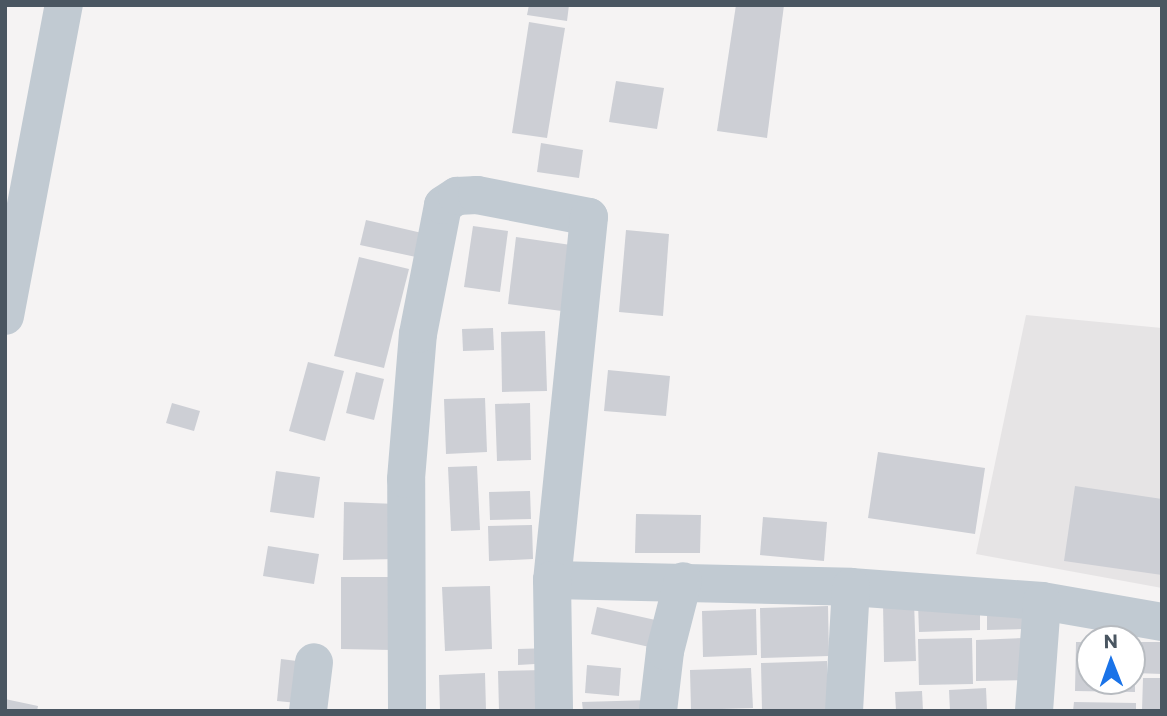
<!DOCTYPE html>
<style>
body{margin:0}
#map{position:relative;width:1167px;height:716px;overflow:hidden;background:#f5f3f3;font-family:Commissioner,sans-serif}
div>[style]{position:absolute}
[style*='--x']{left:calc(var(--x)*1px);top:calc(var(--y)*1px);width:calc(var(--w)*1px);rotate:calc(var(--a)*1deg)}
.education>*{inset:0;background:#e6e4e5}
.building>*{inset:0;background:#cdcfd5}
.minor>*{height:38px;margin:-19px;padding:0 19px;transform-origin:19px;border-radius:19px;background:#c1cad2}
span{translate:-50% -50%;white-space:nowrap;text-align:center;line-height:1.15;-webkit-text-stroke:7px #fff;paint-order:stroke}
.frame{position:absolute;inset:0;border:7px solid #4a5661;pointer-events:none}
.north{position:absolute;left:1076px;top:625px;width:70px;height:70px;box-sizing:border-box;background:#fff;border:2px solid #b7bbc0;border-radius:50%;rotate:359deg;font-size:19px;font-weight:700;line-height:28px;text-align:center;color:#4a5661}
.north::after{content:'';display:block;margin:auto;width:24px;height:32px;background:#1a73e8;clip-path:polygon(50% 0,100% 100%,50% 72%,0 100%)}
</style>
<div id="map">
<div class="education">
<i style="clip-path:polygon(1026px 315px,1162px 328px,1162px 588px,976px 554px)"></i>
</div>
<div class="building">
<i style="clip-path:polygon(529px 5px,569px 5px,567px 21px,527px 15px)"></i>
<i style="clip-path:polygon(736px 5px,784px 5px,767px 138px,717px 131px)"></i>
<i style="clip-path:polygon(529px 22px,565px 28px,547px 138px,512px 133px)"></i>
<i style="clip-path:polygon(616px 81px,664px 88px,657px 129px,609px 122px)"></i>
<i style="clip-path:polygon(541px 143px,583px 150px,579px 178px,537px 172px)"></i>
<i style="clip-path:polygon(366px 220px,422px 233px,416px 257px,360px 245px)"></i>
<i style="clip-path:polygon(473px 226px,508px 231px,500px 292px,464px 287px)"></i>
<i style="clip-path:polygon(626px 230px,669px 234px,663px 316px,619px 312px)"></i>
<i style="clip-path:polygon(516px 237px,571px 245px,562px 311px,508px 304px)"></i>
<i style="clip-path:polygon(359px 257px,409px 269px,384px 368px,334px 356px)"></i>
<i style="clip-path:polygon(493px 328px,494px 350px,463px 351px,462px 329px)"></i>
<i style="clip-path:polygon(545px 331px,547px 391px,502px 392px,501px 332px)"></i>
<i style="clip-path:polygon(308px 362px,344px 371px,325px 441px,289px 431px)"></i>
<i style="clip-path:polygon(608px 370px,670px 376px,666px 416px,604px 411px)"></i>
<i style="clip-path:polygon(356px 372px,384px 379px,374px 420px,346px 413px)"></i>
<i style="clip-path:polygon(485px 398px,487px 452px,446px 454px,444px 399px)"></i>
<i style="clip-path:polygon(172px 403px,200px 411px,194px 431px,166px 423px)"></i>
<i style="clip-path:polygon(530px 403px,531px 460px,497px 461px,495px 404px)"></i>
<i style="clip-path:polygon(878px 452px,985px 468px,975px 534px,868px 518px)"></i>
<i style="clip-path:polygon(477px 466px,480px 530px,451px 531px,448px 467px)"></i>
<i style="clip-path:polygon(276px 471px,320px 477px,314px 518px,270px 512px)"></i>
<i style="clip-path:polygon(1075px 486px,1162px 499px,1162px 575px,1064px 561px)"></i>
<i style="clip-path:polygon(530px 491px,531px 519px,490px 520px,489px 492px)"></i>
<i style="clip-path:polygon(344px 502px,397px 504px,398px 559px,343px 560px)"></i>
<i style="clip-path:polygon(636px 514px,701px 515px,700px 553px,635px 553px)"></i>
<i style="clip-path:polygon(763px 517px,827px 522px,824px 561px,760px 555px)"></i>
<i style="clip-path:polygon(532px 525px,533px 559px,489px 561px,488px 526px)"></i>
<i style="clip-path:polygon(268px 546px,319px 554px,314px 584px,263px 576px)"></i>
<i style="clip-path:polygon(341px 577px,393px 577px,392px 650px,341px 649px)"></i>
<i style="clip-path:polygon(490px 586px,492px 649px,445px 651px,442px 587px)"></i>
<i style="clip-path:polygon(914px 601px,916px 661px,884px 662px,883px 602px)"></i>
<i style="clip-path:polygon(980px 603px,980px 630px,919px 632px,918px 604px)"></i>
<i style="clip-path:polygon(1024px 605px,1025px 629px,987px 630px,987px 606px)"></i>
<i style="clip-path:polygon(828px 606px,829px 656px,761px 658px,760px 608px)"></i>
<i style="clip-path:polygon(597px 607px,660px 621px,654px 648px,591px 634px)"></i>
<i style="clip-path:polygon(756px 609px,757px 655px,703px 657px,702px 611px)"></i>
<i style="clip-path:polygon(972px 638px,973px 684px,919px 685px,918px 639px)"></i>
<i style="clip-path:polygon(1024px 638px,1025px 680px,976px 681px,976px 640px)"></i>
<i style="clip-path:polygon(1076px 642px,1090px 642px,1090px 681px,1132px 681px,1132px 643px,1137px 642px,1162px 642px,1162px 674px,1135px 673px,1135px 692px,1075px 691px)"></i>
<i style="clip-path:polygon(551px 648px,552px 663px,518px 665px,518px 649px)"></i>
<i style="clip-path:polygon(281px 659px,313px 663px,308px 704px,277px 701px)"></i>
<i style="clip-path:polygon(827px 661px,828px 711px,762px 711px,761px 663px)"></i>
<i style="clip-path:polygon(587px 665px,621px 668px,619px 696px,585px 693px)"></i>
<i style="clip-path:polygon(751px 668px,753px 708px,691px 710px,690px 670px)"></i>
<i style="clip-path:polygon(546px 670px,547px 711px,499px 711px,498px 671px)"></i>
<i style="clip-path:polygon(485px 673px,486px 711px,440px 711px,439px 675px)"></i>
<i style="clip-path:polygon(1143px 678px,1162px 678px,1162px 711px,1142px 711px)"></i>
<i style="clip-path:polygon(986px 688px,987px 711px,950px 711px,949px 690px)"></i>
<i style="clip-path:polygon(922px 691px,923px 711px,896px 711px,895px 692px)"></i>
<i style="clip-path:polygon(5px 699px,38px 706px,37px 711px,5px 711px)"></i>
<i style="clip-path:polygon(651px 700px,651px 711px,583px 711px,582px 702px)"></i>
<i style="clip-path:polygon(1074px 702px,1136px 703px,1136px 711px,1073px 711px)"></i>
</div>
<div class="minor">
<i style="--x:5;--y:316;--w:317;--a:-79.3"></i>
<i style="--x:552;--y:580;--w:299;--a:1.3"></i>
<i style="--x:851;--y:587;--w:192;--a:4.2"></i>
<i style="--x:1042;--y:601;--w:122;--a:9.9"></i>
<i style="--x:308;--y:711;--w:49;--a:-83"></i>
<i style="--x:407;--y:711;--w:232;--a:-90.2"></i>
<i style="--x:406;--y:479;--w:145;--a:-85.3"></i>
<i style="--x:418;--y:334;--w:131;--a:-79"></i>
<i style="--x:443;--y:205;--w:17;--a:-33"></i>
<i style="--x:457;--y:196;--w:20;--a:-3"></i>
<i style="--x:477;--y:195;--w:114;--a:11.1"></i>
<i style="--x:589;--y:217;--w:365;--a:95.8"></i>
<i style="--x:552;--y:580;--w:131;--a:89.1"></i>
<i style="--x:658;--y:711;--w:60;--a:-83.3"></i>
<i style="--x:665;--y:651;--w:72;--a:-75.6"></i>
<i style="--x:844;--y:711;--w:124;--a:-86.8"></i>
<i style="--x:1034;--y:711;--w:110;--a:-85.8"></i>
</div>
<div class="frame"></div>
<div class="north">N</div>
</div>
